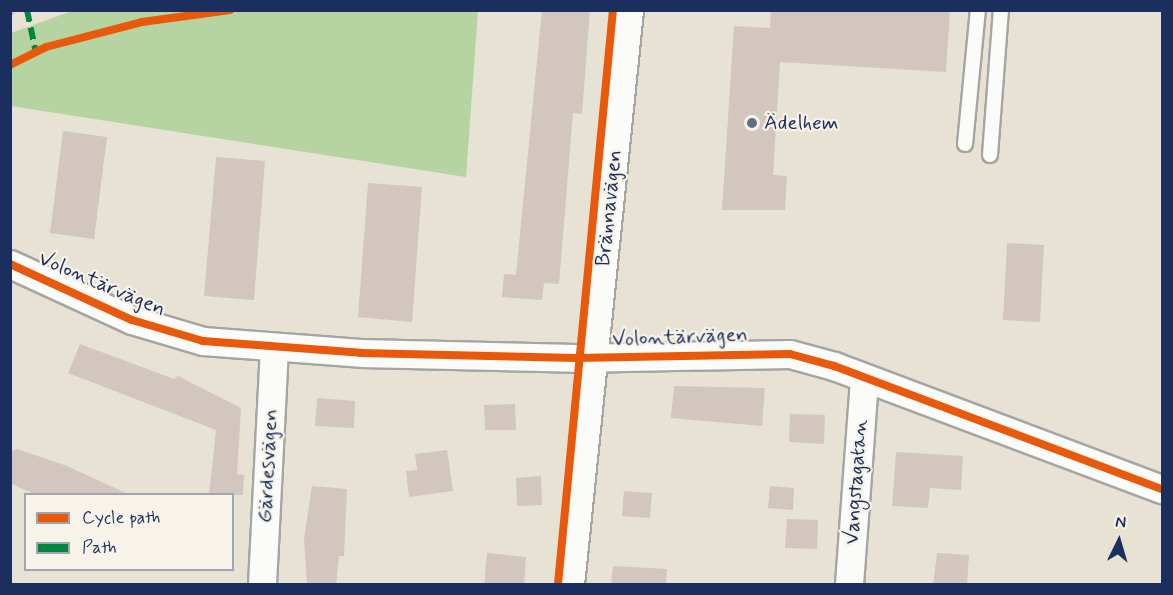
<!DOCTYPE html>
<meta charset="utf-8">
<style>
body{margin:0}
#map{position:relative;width:1173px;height:595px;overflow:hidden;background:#e7e2d4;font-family:Mynerve,sans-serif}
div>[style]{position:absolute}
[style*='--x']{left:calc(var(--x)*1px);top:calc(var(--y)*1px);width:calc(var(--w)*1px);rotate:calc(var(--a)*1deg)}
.green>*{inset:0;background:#b6d3a2}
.building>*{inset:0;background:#d2c6be}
.path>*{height:4px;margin-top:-2px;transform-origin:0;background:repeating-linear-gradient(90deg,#cacbcc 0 4.5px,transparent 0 9px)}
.roads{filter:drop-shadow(2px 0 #a5a5a2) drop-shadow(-2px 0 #a5a5a2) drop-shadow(0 2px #a5a5a2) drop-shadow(0 -2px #a5a5a2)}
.service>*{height:14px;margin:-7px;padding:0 7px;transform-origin:7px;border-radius:7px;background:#fbfbf9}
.minor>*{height:27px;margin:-13.5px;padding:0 13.5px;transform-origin:13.5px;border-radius:13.5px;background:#fbfbf9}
.quiet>*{height:6px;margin-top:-3px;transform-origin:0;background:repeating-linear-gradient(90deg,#00873e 0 12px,transparent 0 18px)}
.cycleway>*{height:8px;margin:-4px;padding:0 4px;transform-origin:4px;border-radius:4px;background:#e8590c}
.dots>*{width:16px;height:16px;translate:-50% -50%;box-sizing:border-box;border:3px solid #f7f3e8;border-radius:50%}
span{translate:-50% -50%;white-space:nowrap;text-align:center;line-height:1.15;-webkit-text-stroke:4.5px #f7f3e8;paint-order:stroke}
.poi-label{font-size:21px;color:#1b2f5e}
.left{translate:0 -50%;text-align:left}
.street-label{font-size:21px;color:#1b2f5e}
.frame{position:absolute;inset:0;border:12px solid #1b2f5e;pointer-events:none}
.legend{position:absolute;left:24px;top:493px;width:210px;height:78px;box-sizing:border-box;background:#f7f3e8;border:2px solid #9fa5b1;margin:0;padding:8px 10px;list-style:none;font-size:18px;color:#1b2f5e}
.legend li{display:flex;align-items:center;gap:12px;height:30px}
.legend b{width:30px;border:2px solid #9fa5b1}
.north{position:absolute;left:1089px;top:511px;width:60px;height:60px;-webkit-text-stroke:4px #f7f3e8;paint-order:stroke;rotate:5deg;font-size:16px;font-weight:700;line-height:24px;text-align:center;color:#1b2f5e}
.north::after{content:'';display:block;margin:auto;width:21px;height:27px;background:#1b2f5e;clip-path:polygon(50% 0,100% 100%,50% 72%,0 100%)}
</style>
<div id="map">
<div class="green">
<i style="clip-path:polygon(72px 11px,478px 11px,466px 177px,11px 106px,11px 33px)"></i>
</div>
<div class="building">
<i style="clip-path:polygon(542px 10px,590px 10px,582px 114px,573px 113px,559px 284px,544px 283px,542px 300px,502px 297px,504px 274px,516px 275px)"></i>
<i style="clip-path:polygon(771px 10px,950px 10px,946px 72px,780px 62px,773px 175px,787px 176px,785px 210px,722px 210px,734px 26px,770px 28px)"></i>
<i style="clip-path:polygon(63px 131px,107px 137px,94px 239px,50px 233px)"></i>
<i style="clip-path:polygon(216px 157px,265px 161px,254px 300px,204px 296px)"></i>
<i style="clip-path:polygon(368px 183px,422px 187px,412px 322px,358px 317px)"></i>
<i style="clip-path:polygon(1007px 243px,1044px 245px,1040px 322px,1003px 320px)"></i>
<i style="clip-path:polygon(80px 344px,174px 379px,178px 376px,241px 408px,237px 474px,244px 475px,243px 495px,209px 495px,216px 430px,68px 373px)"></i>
<i style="clip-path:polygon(674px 386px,765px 388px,762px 426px,671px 418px)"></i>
<i style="clip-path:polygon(317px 398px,355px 401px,354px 428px,315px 426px)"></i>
<i style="clip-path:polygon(515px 404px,516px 430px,485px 430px,484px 405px)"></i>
<i style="clip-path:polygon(790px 414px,825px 415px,824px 444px,789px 442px)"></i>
<i style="clip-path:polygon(17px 449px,67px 466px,130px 495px,36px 495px,10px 483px,10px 452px)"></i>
<i style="clip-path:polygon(447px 450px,453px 491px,409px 497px,406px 471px,417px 470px,415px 454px)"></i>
<i style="clip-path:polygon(896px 452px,963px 456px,961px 490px,930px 488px,928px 508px,892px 506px)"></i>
<i style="clip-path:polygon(541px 476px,542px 505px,517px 506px,516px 478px)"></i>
<i style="clip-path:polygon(312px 486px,347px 489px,344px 556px,339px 556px,336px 585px,307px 585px,304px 539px)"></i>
<i style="clip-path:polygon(770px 486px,794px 488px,793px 510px,768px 508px)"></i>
<i style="clip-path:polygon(624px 491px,652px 493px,650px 518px,622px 516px)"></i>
<i style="clip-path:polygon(787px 519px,818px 520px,817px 549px,785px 548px)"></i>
<i style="clip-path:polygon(487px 553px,526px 557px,524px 585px,484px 585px)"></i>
<i style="clip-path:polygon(937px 553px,969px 555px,967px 585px,933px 585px)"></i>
<i style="clip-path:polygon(613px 566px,667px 569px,666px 585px,611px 585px)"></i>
</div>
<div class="path">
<i style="--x:10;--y:14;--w:11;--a:-22"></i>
</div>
<div class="roads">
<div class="service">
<i style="--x:965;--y:144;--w:135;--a:-84.5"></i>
<i style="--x:990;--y:155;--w:145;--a:-85.7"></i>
</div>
<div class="minor">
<i style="--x:10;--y:264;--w:134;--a:24.7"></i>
<i style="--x:132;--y:320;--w:74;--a:16.5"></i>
<i style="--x:203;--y:341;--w:158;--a:4.3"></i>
<i style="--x:361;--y:353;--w:215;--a:1.3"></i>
<i style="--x:576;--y:358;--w:214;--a:-1.1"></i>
<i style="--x:790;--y:354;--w:46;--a:15.3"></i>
<i style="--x:834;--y:366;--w:350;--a:20.6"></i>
<i style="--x:262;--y:584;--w:236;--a:-87.1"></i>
<i style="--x:570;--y:584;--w:577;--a:-84.13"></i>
<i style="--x:849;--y:584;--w:206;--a:-85.8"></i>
</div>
</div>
<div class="quiet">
<i style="--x:27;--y:10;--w:44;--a:78.2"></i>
</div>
<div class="cycleway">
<i style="--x:10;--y:65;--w:40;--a:-26.6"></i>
<i style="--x:46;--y:47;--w:99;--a:-14.6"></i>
<i style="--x:142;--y:22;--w:89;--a:-7.8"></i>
<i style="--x:10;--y:264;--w:134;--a:24.7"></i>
<i style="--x:132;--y:320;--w:74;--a:16.5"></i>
<i style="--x:203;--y:341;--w:158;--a:4.3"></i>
<i style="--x:361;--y:353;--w:215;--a:1.3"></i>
<i style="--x:576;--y:358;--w:214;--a:-1.1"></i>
<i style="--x:790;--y:354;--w:46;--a:15.3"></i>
<i style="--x:834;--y:366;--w:350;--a:20.6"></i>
<i style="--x:558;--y:584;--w:577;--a:-84.53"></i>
</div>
<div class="dots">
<i style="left:752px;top:123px;background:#626e87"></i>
</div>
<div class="poi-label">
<span class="left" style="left:764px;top:123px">Ädelhem</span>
</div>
<div class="street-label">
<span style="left:609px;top:208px;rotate:-84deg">Brännavägen</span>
<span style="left:102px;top:284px;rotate:23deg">Volontärvägen</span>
<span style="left:680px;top:337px;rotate:-2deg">Volontärvägen</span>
<span style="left:268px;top:466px;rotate:-87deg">Gärdesvägen</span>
<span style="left:856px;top:482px;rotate:-86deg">Vangstagatan</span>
</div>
<div class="frame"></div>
<ul class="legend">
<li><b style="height:8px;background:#e8590c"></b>Cycle path</li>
<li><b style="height:8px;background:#00873e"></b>Path</li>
</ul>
<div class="north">N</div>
</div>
